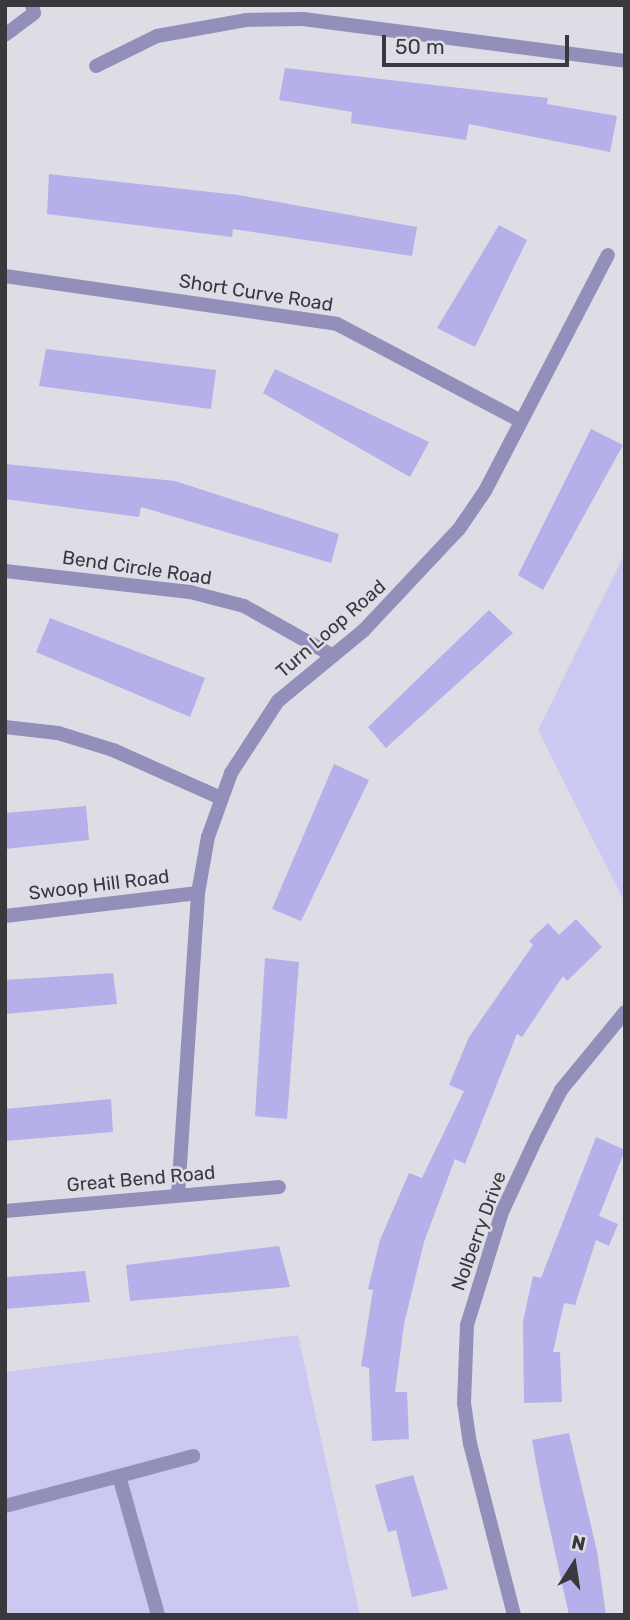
<!DOCTYPE html>
<style>
body{margin:0}
#map{position:relative;width:630px;height:1620px;overflow:hidden;background:#dedde6;font-family:Rubik,sans-serif}
div>[style]{position:absolute}
[style*='--x']{left:calc(var(--x)*1px);top:calc(var(--y)*1px);width:calc(var(--w)*1px);rotate:calc(var(--a)*1deg)}
.green>*{inset:0;background:#cbc8f2}
.building>*{inset:0;background:#b5afea}
.street>*{height:14px;margin:-7px;padding:0 7px;transform-origin:7px;border-radius:7px;background:#938fbb}
span{translate:-50% -50%;white-space:nowrap;text-align:center;line-height:1.15;-webkit-text-stroke:5px #dedde6;paint-order:stroke}
.street-label{font-size:19px;color:#39383c}
.frame{position:absolute;inset:0;border:7px solid #39383c;pointer-events:none}
.north{position:absolute;left:539px;top:1529px;width:70px;height:70px;-webkit-text-stroke:5px #dedde6;paint-order:stroke;rotate:12deg;font-size:19px;font-weight:700;line-height:28px;text-align:center;color:#39383c}
.north::after{content:'';display:block;margin:auto;width:24px;height:32px;background:#39383c;clip-path:polygon(50% 0,100% 100%,50% 72%,0 100%)}
.scale{position:absolute;left:382px;top:35px;width:187px;height:32px;box-sizing:border-box;border:4px solid #39383c;border-top:0;padding-left:9px;font-size:21px;line-height:24px;white-space:nowrap;color:#39383c;-webkit-text-stroke:5px #dedde6;paint-order:stroke}
</style>
<div id="map">
<div class="green">
<i style="clip-path:polygon(625px 553px,625px 903px,538px 730px)"></i>
<i style="clip-path:polygon(298px 1335px,360px 1615px,5px 1615px,5px 1372px)"></i>
</div>
<div class="building">
<i style="clip-path:polygon(285px 68px,548px 98px,547px 104px,617px 116px,610px 152px,469px 124px,466px 140px,351px 123px,352px 112px,279px 100px)"></i>
<i style="clip-path:polygon(49px 174px,238px 195px,417px 227px,412px 256px,233px 229px,232px 237px,47px 214px)"></i>
<i style="clip-path:polygon(499px 225px,527px 240px,475px 347px,437px 328px)"></i>
<i style="clip-path:polygon(46px 349px,216px 370px,211px 409px,39px 386px)"></i>
<i style="clip-path:polygon(275px 369px,429px 442px,410px 477px,263px 393px)"></i>
<i style="clip-path:polygon(591px 429px,623px 445px,543px 590px,518px 575px)"></i>
<i style="clip-path:polygon(5px 464px,175px 481px,339px 534px,331px 563px,141px 507px,139px 517px,5px 499px)"></i>
<i style="clip-path:polygon(489px 610px,513px 633px,386px 748px,368px 727px)"></i>
<i style="clip-path:polygon(50px 618px,205px 678px,190px 717px,36px 652px)"></i>
<i style="clip-path:polygon(334px 764px,369px 780px,301px 921px,272px 909px)"></i>
<i style="clip-path:polygon(86px 806px,89px 840px,5px 849px,5px 813px)"></i>
<i style="clip-path:polygon(576px 919px,602px 947px,567px 981px,563px 976px,522px 1037px,517px 1034px,465px 1164px,455px 1159px,424px 1242px,404px 1324px,395px 1392px,407px 1392px,409px 1439px,372px 1441px,369px 1368px,361px 1366px,373px 1290px,368px 1289px,380px 1240px,409px 1173px,422px 1178px,464px 1091px,449px 1085px,469px 1037px,533px 945px,529px 941px,548px 923px,559px 935px)"></i>
<i style="clip-path:polygon(265px 958px,299px 962px,287px 1119px,255px 1116px)"></i>
<i style="clip-path:polygon(113px 973px,117px 1004px,5px 1014px,5px 980px)"></i>
<i style="clip-path:polygon(111px 1099px,113px 1132px,5px 1141px,5px 1109px)"></i>
<i style="clip-path:polygon(596px 1137px,625px 1150px,599px 1216px,618px 1224px,609px 1246px,596px 1240px,575px 1305px,564px 1303px,553px 1352px,560px 1352px,562px 1402px,524px 1403px,523px 1321px,533px 1276px,541px 1278px)"></i>
<i style="clip-path:polygon(279px 1246px,290px 1287px,130px 1301px,126px 1265px)"></i>
<i style="clip-path:polygon(85px 1271px,90px 1302px,5px 1309px,5px 1277px)"></i>
<i style="clip-path:polygon(569px 1433px,597px 1551px,606px 1615px,569px 1615px,541px 1489px,532px 1440px)"></i>
<i style="clip-path:polygon(413px 1475px,448px 1589px,412px 1597px,396px 1530px,388px 1532px,375px 1485px)"></i>
</div>
<div class="street">
<i style="--x:5;--y:35;--w:36;--a:-37"></i>
<i style="--x:34;--y:13;--w:8;--a:-104"></i>
<i style="--x:96;--y:66;--w:68;--a:-26.2"></i>
<i style="--x:157;--y:36;--w:90;--a:-10.2"></i>
<i style="--x:246;--y:20;--w:57;--a:-1"></i>
<i style="--x:303;--y:19;--w:325;--a:7.4"></i>
<i style="--x:5;--y:276;--w:335;--a:8.2"></i>
<i style="--x:337;--y:324;--w:208;--a:27.8"></i>
<i style="--x:5;--y:571;--w:186;--a:6.5"></i>
<i style="--x:190;--y:592;--w:56;--a:14.5"></i>
<i style="--x:244;--y:606;--w:102;--a:29.3"></i>
<i style="--x:5;--y:727;--w:53;--a:6.5"></i>
<i style="--x:58;--y:733;--w:58;--a:17.2"></i>
<i style="--x:113;--y:750;--w:118;--a:24"></i>
<i style="--x:5;--y:916;--w:194;--a:-6.8"></i>
<i style="--x:178;--y:1195;--w:303;--a:-86.2"></i>
<i style="--x:198;--y:893;--w:57;--a:-79.9"></i>
<i style="--x:208;--y:837;--w:68;--a:-70.2"></i>
<i style="--x:231;--y:773;--w:86;--a:-56.9"></i>
<i style="--x:278;--y:701;--w:112;--a:-39.5"></i>
<i style="--x:364;--y:630;--w:139;--a:-46.8"></i>
<i style="--x:459;--y:529;--w:46;--a:-55.6"></i>
<i style="--x:485;--y:491;--w:266;--a:-62.5"></i>
<i style="--x:5;--y:1211;--w:275;--a:-5"></i>
<i style="--x:119;--y:1476;--w:77;--a:-15.1"></i>
<i style="--x:5;--y:1506;--w:118;--a:-14.7"></i>
<i style="--x:119;--y:1476;--w:144;--a:74.3"></i>
<i style="--x:514;--y:1615;--w:177;--a:-104.4"></i>
<i style="--x:470;--y:1444;--w:41;--a:-98.3"></i>
<i style="--x:464;--y:1403;--w:78;--a:-87.8"></i>
<i style="--x:467;--y:1325;--w:118;--a:-72.8"></i>
<i style="--x:502;--y:1212;--w:83;--a:-65"></i>
<i style="--x:537;--y:1137;--w:53;--a:-62.9"></i>
<i style="--x:561;--y:1090;--w:101;--a:-50.6"></i>
</div>
<div class="street-label">
<span style="left:256px;top:293px;rotate:9deg">Short Curve Road</span>
<span style="left:137px;top:568px;rotate:8deg">Bend Circle Road</span>
<span style="left:331px;top:629px;rotate:-41deg">Turn Loop Road</span>
<span style="left:99px;top:885px;rotate:-7deg">Swoop Hill Road</span>
<span style="left:141px;top:1179px;rotate:-5deg">Great Bend Road</span>
<span style="left:479px;top:1231px;rotate:-70deg">Nolberry Drive</span>
</div>
<div class="frame"></div>
<div class="north">N</div>
<div class="scale">50 m</div>
</div>
